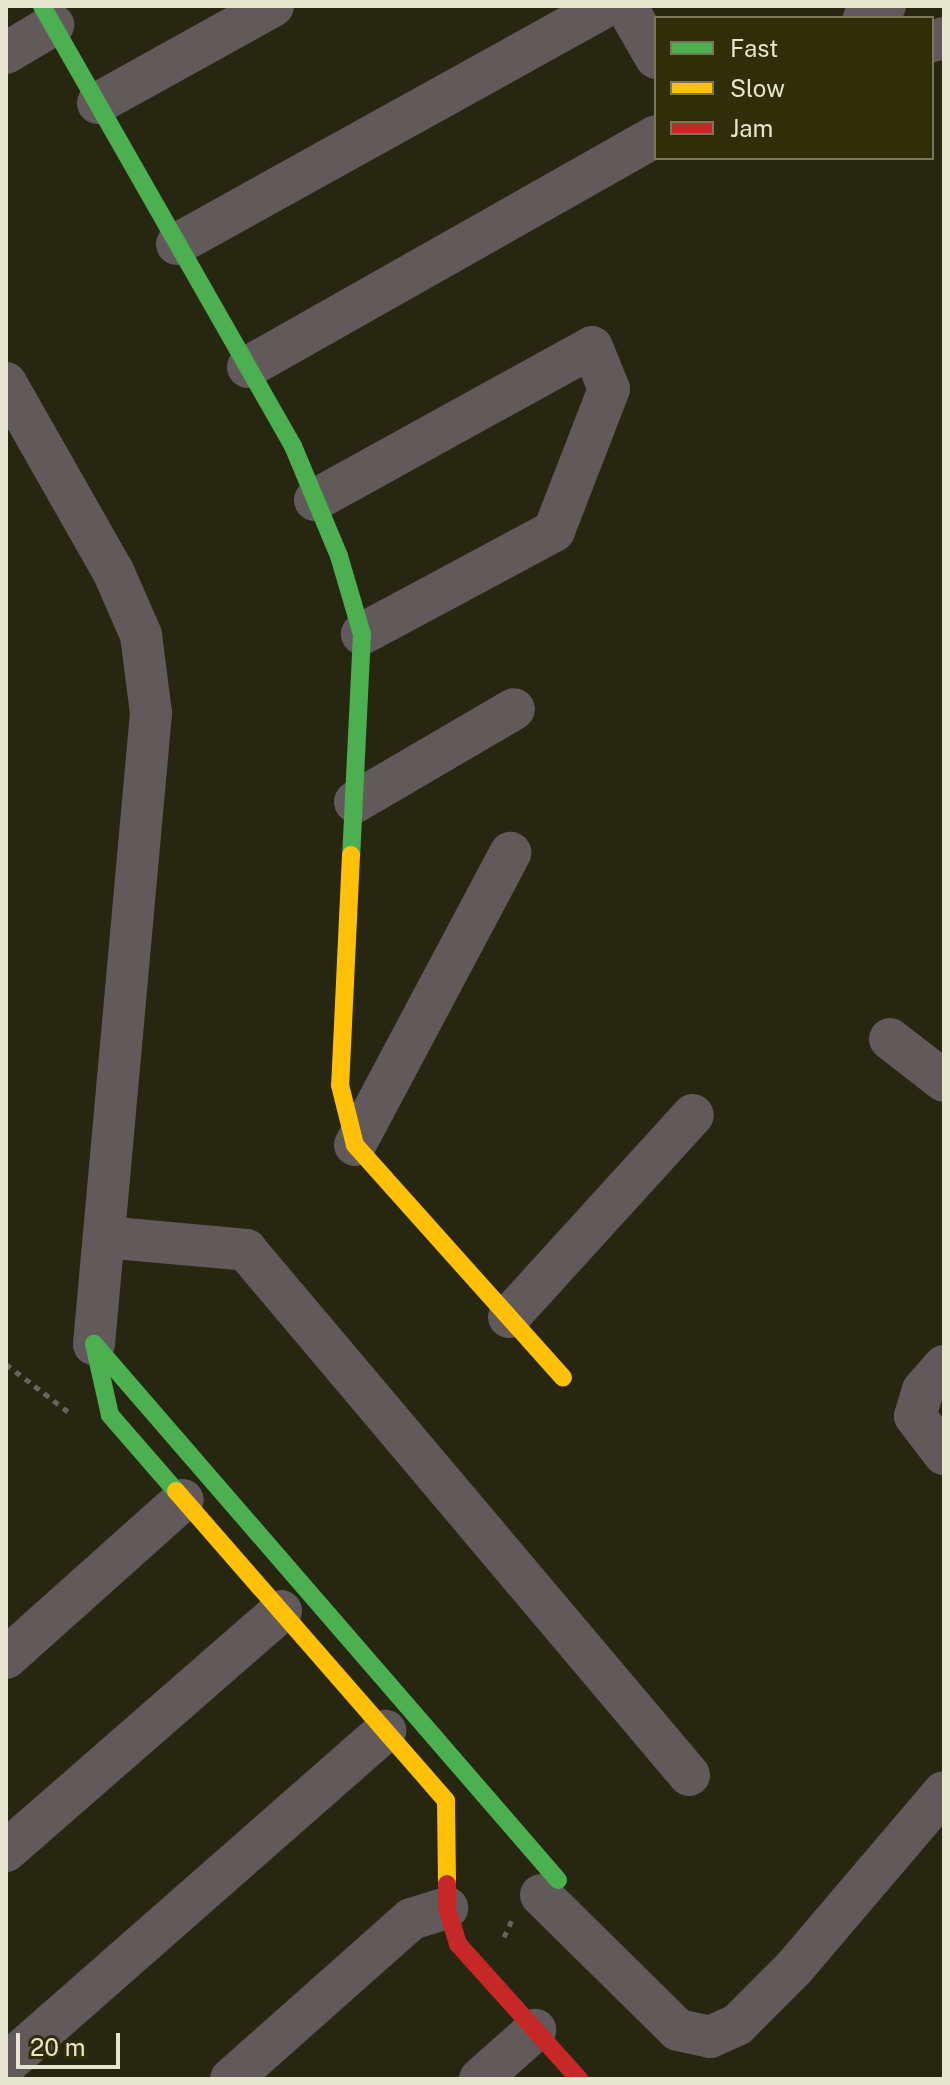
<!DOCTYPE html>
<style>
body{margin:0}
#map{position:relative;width:950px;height:2085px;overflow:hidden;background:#262611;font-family:"Public Sans",sans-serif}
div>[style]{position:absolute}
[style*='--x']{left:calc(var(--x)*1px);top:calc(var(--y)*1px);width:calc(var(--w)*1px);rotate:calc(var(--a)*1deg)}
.path>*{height:5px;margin-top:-2.5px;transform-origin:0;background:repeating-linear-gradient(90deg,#66625d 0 6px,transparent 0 12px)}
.street>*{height:42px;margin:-21px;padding:0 21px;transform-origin:21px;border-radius:21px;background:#62595a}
.fast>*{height:18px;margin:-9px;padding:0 9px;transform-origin:9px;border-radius:9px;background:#4caf50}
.slow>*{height:18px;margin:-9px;padding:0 9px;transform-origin:9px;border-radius:9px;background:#ffc107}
.jam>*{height:18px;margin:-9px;padding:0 9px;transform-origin:9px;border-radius:9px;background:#c62828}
span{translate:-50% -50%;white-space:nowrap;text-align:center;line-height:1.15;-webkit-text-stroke:8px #2f2e08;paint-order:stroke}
.frame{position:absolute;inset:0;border:8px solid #e5e5d0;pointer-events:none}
.legend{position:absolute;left:654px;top:16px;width:280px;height:144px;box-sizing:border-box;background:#2f2e08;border:2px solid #787758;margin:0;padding:10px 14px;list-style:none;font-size:24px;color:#e5e5d0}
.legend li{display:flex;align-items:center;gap:16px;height:40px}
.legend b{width:40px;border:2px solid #787758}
.scale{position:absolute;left:16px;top:2033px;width:104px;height:36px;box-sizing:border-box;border:4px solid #e5e5d0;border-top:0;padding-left:10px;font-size:24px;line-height:28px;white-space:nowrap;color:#e5e5d0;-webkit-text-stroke:6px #2f2e08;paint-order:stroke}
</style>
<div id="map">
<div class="path">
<i style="--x:6;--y:1364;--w:81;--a:37.4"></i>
<i style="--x:504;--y:1937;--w:21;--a:-65"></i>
</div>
<div class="street">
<i style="--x:626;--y:6;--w:60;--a:60"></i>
<i style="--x:864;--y:18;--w:24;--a:-30"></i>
<i style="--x:932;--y:41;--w:12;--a:-14"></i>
<i style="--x:6;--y:53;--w:55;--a:-30.8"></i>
<i style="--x:98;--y:103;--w:200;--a:-29"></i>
<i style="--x:177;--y:244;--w:491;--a:-29"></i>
<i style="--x:248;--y:367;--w:469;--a:-29.5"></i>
<i style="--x:6;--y:383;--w:216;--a:60.4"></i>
<i style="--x:113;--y:571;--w:70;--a:66.4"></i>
<i style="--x:141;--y:635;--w:79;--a:82.7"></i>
<i style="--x:151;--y:713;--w:634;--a:95.16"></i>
<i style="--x:315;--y:500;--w:316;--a:-28.9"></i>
<i style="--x:592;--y:347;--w:45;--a:68"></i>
<i style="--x:609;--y:389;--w:152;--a:111.2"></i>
<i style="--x:554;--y:531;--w:218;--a:151.8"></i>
<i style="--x:355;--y:802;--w:184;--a:-30.3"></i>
<i style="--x:890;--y:1039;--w:68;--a:37.9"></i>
<i style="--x:355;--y:1145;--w:331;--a:-62"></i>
<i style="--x:104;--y:1237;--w:143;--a:5.2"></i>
<i style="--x:246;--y:1250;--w:687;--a:49.84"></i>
<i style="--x:509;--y:1317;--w:273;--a:-47.7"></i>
<i style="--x:944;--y:1366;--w:32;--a:131"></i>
<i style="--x:923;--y:1390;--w:27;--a:107"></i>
<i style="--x:915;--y:1416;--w:48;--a:52.7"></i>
<i style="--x:6;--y:1658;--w:237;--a:-41.8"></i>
<i style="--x:6;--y:1851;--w:365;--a:-41.1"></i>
<i style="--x:541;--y:1895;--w:192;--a:44.6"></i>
<i style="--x:678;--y:2030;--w:33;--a:12"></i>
<i style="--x:710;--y:2037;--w:30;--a:-24"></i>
<i style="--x:737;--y:2025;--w:81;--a:-45"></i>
<i style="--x:794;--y:1968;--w:231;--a:-49.6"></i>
<i style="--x:6;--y:2064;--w:505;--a:-41.3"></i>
<i style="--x:231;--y:2079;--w:241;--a:-41.6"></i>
<i style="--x:411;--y:1919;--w:38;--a:-17"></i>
<i style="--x:480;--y:2079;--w:74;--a:-41.7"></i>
</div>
<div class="fast">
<i style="--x:42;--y:6;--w:507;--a:60.3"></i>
<i style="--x:293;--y:446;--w:119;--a:67.3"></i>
<i style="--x:339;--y:556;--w:81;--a:73.6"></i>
<i style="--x:362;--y:634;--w:221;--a:92.8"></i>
<i style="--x:176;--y:1491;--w:101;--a:-131"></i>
<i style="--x:110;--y:1415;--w:73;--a:-102.7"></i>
<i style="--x:94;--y:1344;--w:709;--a:49.12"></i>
</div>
<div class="slow">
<i style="--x:351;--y:855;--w:230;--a:92.7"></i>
<i style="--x:340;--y:1085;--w:62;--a:76"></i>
<i style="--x:355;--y:1145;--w:312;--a:48.2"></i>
<i style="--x:176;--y:1491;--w:411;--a:48.9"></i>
<i style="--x:446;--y:1801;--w:83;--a:89.3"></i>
</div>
<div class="jam">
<i style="--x:447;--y:1884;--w:24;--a:90"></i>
<i style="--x:447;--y:1908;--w:38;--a:73"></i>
<i style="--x:458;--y:1944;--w:181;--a:48.1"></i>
</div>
<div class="frame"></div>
<ul class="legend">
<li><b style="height:10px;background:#4caf50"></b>Fast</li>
<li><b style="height:10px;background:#ffc107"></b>Slow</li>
<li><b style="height:10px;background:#c62828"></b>Jam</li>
</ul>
<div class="scale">20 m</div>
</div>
